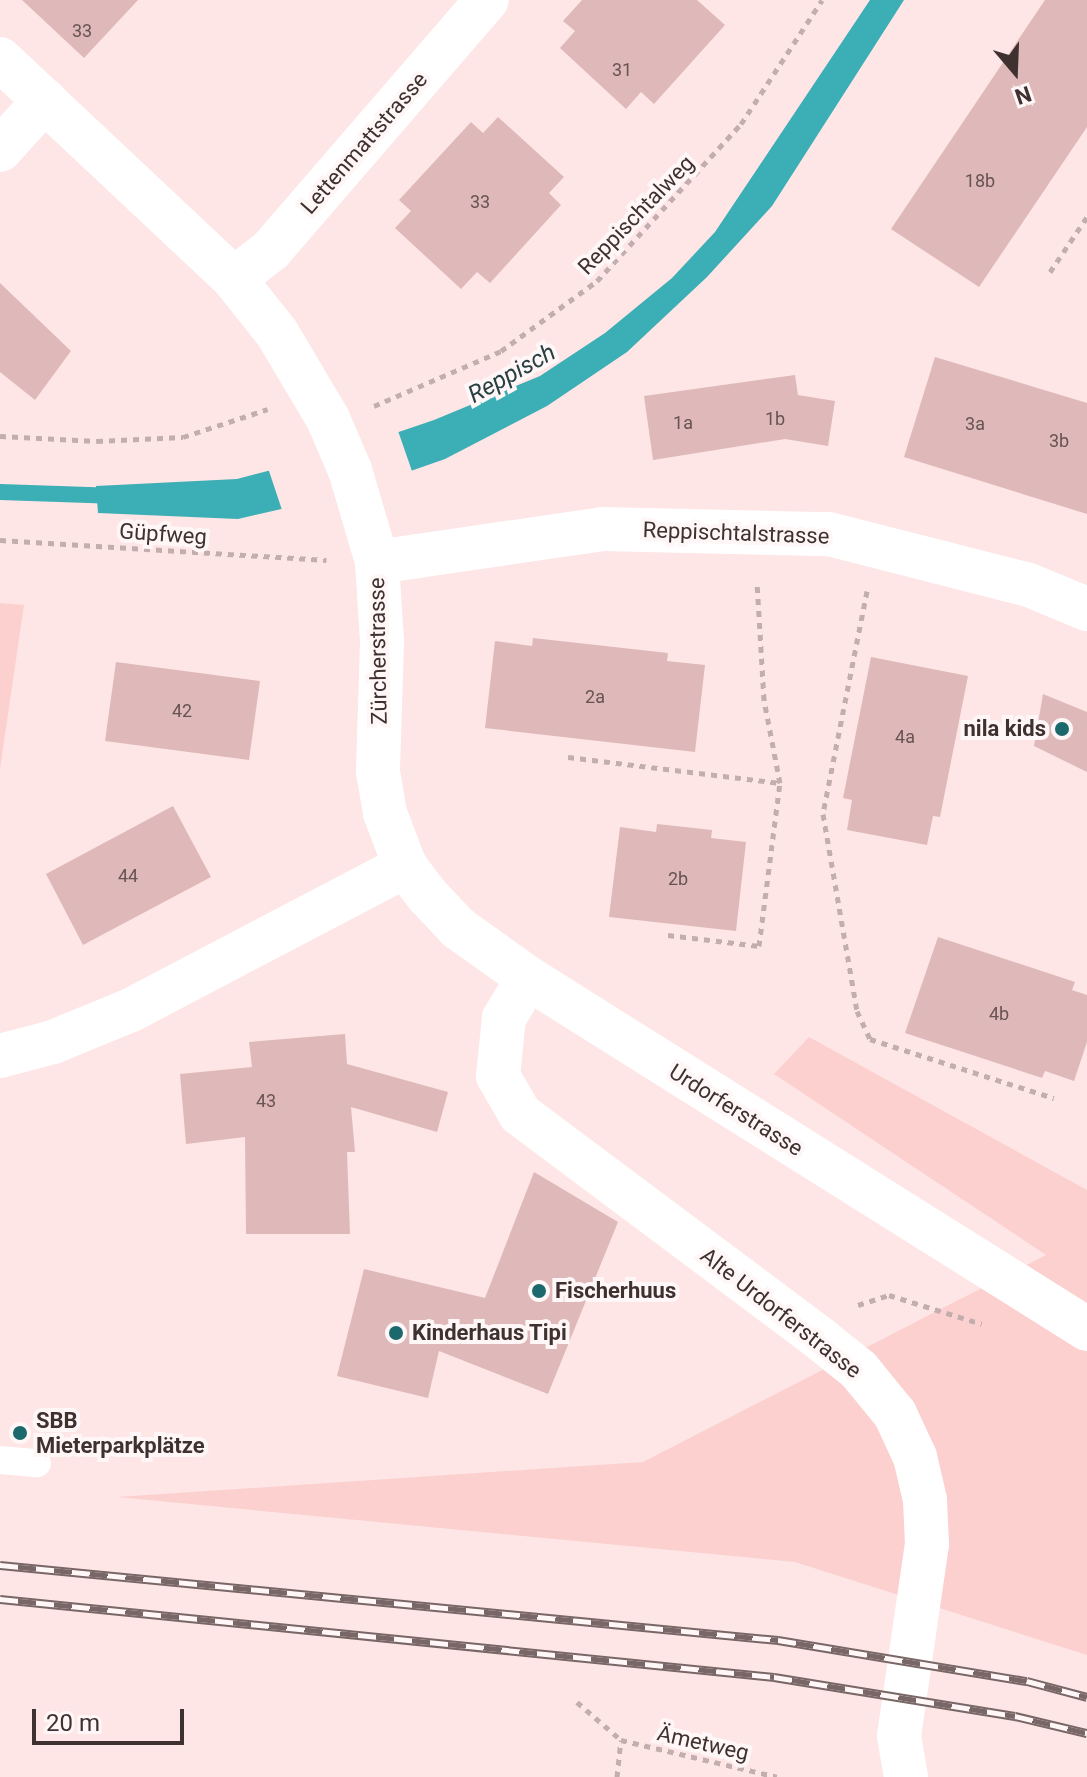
<!DOCTYPE html>
<meta charset="utf-8">
<style>
body{margin:0}
#map{position:relative;width:1087px;height:1777px;overflow:hidden;background:#fde6e5;font-family:Roboto,sans-serif}
div>[style]{position:absolute}
[style*='--x']{left:calc(var(--x)*1px);top:calc(var(--y)*1px);width:calc(var(--w)*1px);rotate:calc(var(--a)*1deg)}
.green>*{inset:0;background:#fdd0d0}
.water>*{inset:0;background:#3caeb5}
.pier>*{inset:0;background:#fde6e5}
.stream>*{height:16px;margin:-8px;padding:0 8px;transform-origin:8px;border-radius:8px;background:#3caeb5}
.building>*{inset:0;background:#dfb9b9}
.path>*{height:5px;margin-top:-2.5px;transform-origin:0;background:repeating-linear-gradient(90deg,#c3aeae 0 6px,transparent 0 12px)}
.lane>*{height:28px;margin:-14px;padding:0 14px;transform-origin:14px;border-radius:14px;background:#fff}
.street>*{height:44px;margin:-22px;padding:0 22px;transform-origin:22px;border-radius:22px;background:#fff}
.secondary>*{height:44px;margin:-22px;padding:0 22px;transform-origin:22px;border-radius:22px;background:#fff}
.rail>*{height:9px;margin-top:-4.5px;transform-origin:0;background:repeating-linear-gradient(90deg,#fff7f7 0 18px,#786766 0 36px);box-sizing:border-box;border-block:2px solid #786766}
.dots>*{width:22px;height:22px;translate:-50% -50%;box-sizing:border-box;border:4px solid #fff7f7;border-radius:50%}
span{translate:-50% -50%;white-space:nowrap;text-align:center;line-height:1.15;-webkit-text-stroke:8px #fff7f7;paint-order:stroke}
.number-label{font-size:18px;color:#685353}
.number-label span{-webkit-text-stroke-width:0}
.street-label{font-size:22px;color:#403131}
.poi-label{font-size:22px;color:#403131;font-weight:700}
.right{translate:-100% -50%;text-align:right}
.left{translate:0 -50%;text-align:left}
.water-label{font-size:24px;color:#263f40;font-style:italic}
.north{position:absolute;left:975px;top:32px;width:80px;height:80px;-webkit-text-stroke:6px #fff7f7;paint-order:stroke;rotate:161deg;font-size:22px;font-weight:700;line-height:32px;text-align:center;color:#403131}
.north::after{content:'';display:block;margin:auto;width:28px;height:36px;background:#403131;clip-path:polygon(50% 0,100% 100%,50% 72%,0 100%)}
.scale{position:absolute;left:32px;top:1709px;width:152px;height:36px;box-sizing:border-box;border:4px solid #403131;border-top:0;padding-left:10px;font-size:24px;line-height:28px;white-space:nowrap;color:#403131;-webkit-text-stroke:6px #fff7f7;paint-order:stroke}
</style>
<div id="map">
<div class="green">
<i style="clip-path:polygon(0 603px,24px 605px,0 769px)"></i>
<i style="clip-path:polygon(809px 1037px,1087px 1190px,1087px 1655px,795px 1562px,117px 1497px,643px 1462px,1046px 1255px,774px 1074px)"></i>
</div>
<div class="water">
<i style="clip-path:polygon(870px 0,904px 0,772px 206px,707px 277px,627px 352px,547px 406px,445px 459px,342px 495px,238px 519px,98px 513px,96px 486px,237px 479px,334px 454px,434px 420px,540px 376px,605px 333px,672px 278px,715px 232px)"></i>
</div>
<div class="pier">
<i style="clip-path:polygon(397px 428px,413px 474px,283px 513px,268px 468px)"></i>
</div>
<div class="stream">
<i style="--x:0;--y:492;--w:118;--a:1.9"></i>
</div>
<div class="building">
<i style="clip-path:polygon(22px 0,138px 0,84px 58px)"></i>
<i style="clip-path:polygon(582px 0,697px 0,725px 25px,654px 104px,641px 92px,626px 109px,560px 48px,575px 31px,563px 21px)"></i>
<i style="clip-path:polygon(1045px 0,1087px 0,1087px 127px,979px 287px,891px 229px)"></i>
<i style="clip-path:polygon(498px 117px,564px 177px,549px 193px,561px 205px,490px 283px,477px 272px,461px 289px,395px 228px,411px 211px,399px 200px,471px 122px,483px 133px)"></i>
<i style="clip-path:polygon(0 283px,71px 351px,35px 400px,0 372px)"></i>
<i style="clip-path:polygon(935px 357px,1087px 403px,1087px 514px,904px 457px)"></i>
<i style="clip-path:polygon(795px 375px,798px 395px,835px 401px,828px 446px,785px 439px,653px 460px,644px 396px)"></i>
<i style="clip-path:polygon(533px 638px,668px 653px,667px 661px,705px 665px,695px 752px,485px 728px,495px 641px,532px 646px)"></i>
<i style="clip-path:polygon(871px 657px,968px 676px,940px 817px,933px 816px,927px 845px,847px 830px,852px 800px,843px 798px)"></i>
<i style="clip-path:polygon(116px 662px,260px 681px,249px 760px,105px 741px)"></i>
<i style="clip-path:polygon(1043px 694px,1087px 712px,1087px 772px,1034px 746px)"></i>
<i style="clip-path:polygon(173px 806px,211px 877px,83px 945px,46px 874px)"></i>
<i style="clip-path:polygon(657px 824px,712px 830px,711px 838px,746px 842px,736px 931px,609px 917px,620px 827px,656px 832px)"></i>
<i style="clip-path:polygon(938px 937px,1075px 982px,1072px 990px,1087px 995px,1087px 1042px,1074px 1081px,1045px 1071px,1042px 1078px,905px 1033px)"></i>
<i style="clip-path:polygon(345px 1034px,347px 1064px,448px 1092px,437px 1132px,351px 1107px,355px 1152px,347px 1152px,350px 1234px,246px 1234px,245px 1137px,186px 1144px,180px 1074px,252px 1067px,249px 1042px)"></i>
<i style="clip-path:polygon(534px 1172px,618px 1222px,548px 1394px,439px 1351px,428px 1398px,337px 1376px,364px 1269px,485px 1298px)"></i>
</div>
<div class="path">
<i style="--x:1050;--y:272;--w:66;--a:-56.1"></i>
<i style="--x:374;--y:406;--w:138;--a:-23.4"></i>
<i style="--x:501;--y:351;--w:119;--a:-36.1"></i>
<i style="--x:597;--y:281;--w:213;--a:-47.5"></i>
<i style="--x:741;--y:124;--w:148;--a:-56.8"></i>
<i style="--x:0;--y:436;--w:97;--a:3"></i>
<i style="--x:97;--y:441;--w:86;--a:-2.7"></i>
<i style="--x:183;--y:437;--w:89;--a:-18.2"></i>
<i style="--x:0;--y:540;--w:327;--a:3.5"></i>
<i style="--x:867;--y:591;--w:227;--a:101.2"></i>
<i style="--x:823;--y:814;--w:200;--a:80.2"></i>
<i style="--x:857;--y:1011;--w:31;--a:65"></i>
<i style="--x:870;--y:1039;--w:193;--a:17.8"></i>
<i style="--x:568;--y:757;--w:214;--a:7"></i>
<i style="--x:668;--y:935;--w:92;--a:6.9"></i>
<i style="--x:759;--y:946;--w:164;--a:-82.7"></i>
<i style="--x:780;--y:783;--w:85;--a:-100.9"></i>
<i style="--x:764;--y:700;--w:119;--a:-93.4"></i>
<i style="--x:858;--y:1305;--w:33;--a:-18"></i>
<i style="--x:889;--y:1295;--w:97;--a:17.3"></i>
<i style="--x:577;--y:1702;--w:58;--a:40.8"></i>
<i style="--x:621;--y:1740;--w:160;--a:13.3"></i>
<i style="--x:617;--y:1777;--w:37;--a:-84"></i>
</div>
<div class="lane">
<i style="--x:0;--y:1460;--w:37;--a:5"></i>
</div>
<div class="street">
<i style="--x:0;--y:150;--w:67;--a:-48"></i>
<i style="--x:234;--y:279;--w:47;--a:-38.1"></i>
<i style="--x:271;--y:250;--w:330;--a:-49.2"></i>
<i style="--x:377;--y:562;--w:227;--a:-8.3"></i>
<i style="--x:602;--y:529;--w:227;--a:1.3"></i>
<i style="--x:829;--y:534;--w:206;--a:14.3"></i>
<i style="--x:1029;--y:585;--w:63;--a:22.5"></i>
<i style="--x:528;--y:978;--w:47;--a:121"></i>
<i style="--x:504;--y:1018;--w:58;--a:95.9"></i>
<i style="--x:498;--y:1076;--w:44;--a:59.9"></i>
<i style="--x:520;--y:1114;--w:372;--a:36.8"></i>
<i style="--x:818;--y:1337;--w:53;--a:38.8"></i>
<i style="--x:859;--y:1370;--w:57;--a:50.7"></i>
<i style="--x:895;--y:1414;--w:47;--a:65.1"></i>
<i style="--x:915;--y:1457;--w:44;--a:76.9"></i>
<i style="--x:925;--y:1500;--w:44;--a:87.4"></i>
<i style="--x:927;--y:1544;--w:194;--a:98.3"></i>
<i style="--x:899;--y:1736;--w:42;--a:80.3"></i>
<i style="--x:0;--y:1056;--w:55;--a:-14.8"></i>
<i style="--x:53;--y:1042;--w:84;--a:-22.3"></i>
<i style="--x:131;--y:1010;--w:310;--a:-27.7"></i>
</div>
<div class="secondary">
<i style="--x:0;--y:59;--w:321;--a:43.2"></i>
<i style="--x:234;--y:279;--w:69;--a:51.5"></i>
<i style="--x:277;--y:333;--w:100;--a:59.3"></i>
<i style="--x:328;--y:419;--w:56;--a:66.7"></i>
<i style="--x:350;--y:470;--w:96;--a:73.6"></i>
<i style="--x:377;--y:562;--w:80;--a:86.4"></i>
<i style="--x:382;--y:642;--w:130;--a:91.8"></i>
<i style="--x:378;--y:772;--w:42;--a:80.3"></i>
<i style="--x:385;--y:813;--w:57;--a:69.3"></i>
<i style="--x:405;--y:866;--w:36;--a:53"></i>
<i style="--x:427;--y:895;--w:45;--a:46.8"></i>
<i style="--x:458;--y:928;--w:86;--a:35.5"></i>
<i style="--x:528;--y:978;--w:660;--a:32.12"></i>
</div>
<div class="rail">
<i style="--x:0;--y:1565;--w:782;--a:5.51"></i>
<i style="--x:778;--y:1640;--w:252;--a:9.4"></i>
<i style="--x:1027;--y:1681;--w:62;--a:14.9"></i>
<i style="--x:0;--y:1599;--w:778;--a:5.75"></i>
<i style="--x:774;--y:1677;--w:244;--a:9.2"></i>
<i style="--x:1015;--y:1716;--w:74;--a:13.3"></i>
</div>
<div class="dots">
<i style="left:1062px;top:729px;background:#1b686d"></i>
<i style="left:539px;top:1291px;background:#1b686d"></i>
<i style="left:396px;top:1333px;background:#1b686d"></i>
<i style="left:20px;top:1433px;background:#1b686d"></i>
</div>
<div class="number-label">
<span style="left:82px;top:31px">33</span>
<span style="left:622px;top:70px">31</span>
<span style="left:980px;top:181px">18b</span>
<span style="left:480px;top:202px">33</span>
<span style="left:775px;top:419px">1b</span>
<span style="left:683px;top:423px">1a</span>
<span style="left:975px;top:424px">3a</span>
<span style="left:1059px;top:441px">3b</span>
<span style="left:595px;top:697px">2a</span>
<span style="left:182px;top:711px">42</span>
<span style="left:905px;top:737px">4a</span>
<span style="left:128px;top:876px">44</span>
<span style="left:678px;top:879px">2b</span>
<span style="left:999px;top:1014px">4b</span>
<span style="left:266px;top:1101px">43</span>
</div>
<div class="street-label">
<span style="left:364px;top:143px;rotate:-49deg">Lettenmattstrasse</span>
<span style="left:636px;top:215px;rotate:-46deg">Reppischtalweg</span>
<span style="left:736px;top:533px;rotate:2deg">Reppischtalstrasse</span>
<span style="left:163px;top:534px;rotate:4deg">Güpfweg</span>
<span style="left:378px;top:651px;rotate:-91deg">Zürcherstrasse</span>
<span style="left:736px;top:1110px;rotate:32deg">Urdorferstrasse</span>
<span style="left:781px;top:1313px;rotate:38deg">Alte Urdorferstrasse</span>
<span style="left:703px;top:1743px;rotate:13deg">Ämetweg</span>
</div>
<div class="poi-label">
<span class="right" style="left:1046px;top:729px">nila kids</span>
<span class="left" style="left:555px;top:1291px">Fischerhuus</span>
<span class="left" style="left:412px;top:1333px">Kinderhaus Tipi</span>
<span class="left" style="left:36px;top:1433px">SBB<br>Mieterparkplätze</span>
</div>
<div class="water-label">
<span style="left:512px;top:374px;rotate:-29deg">Reppisch</span>
</div>
<div class="north">N</div>
<div class="scale">20 m</div>
</div>
